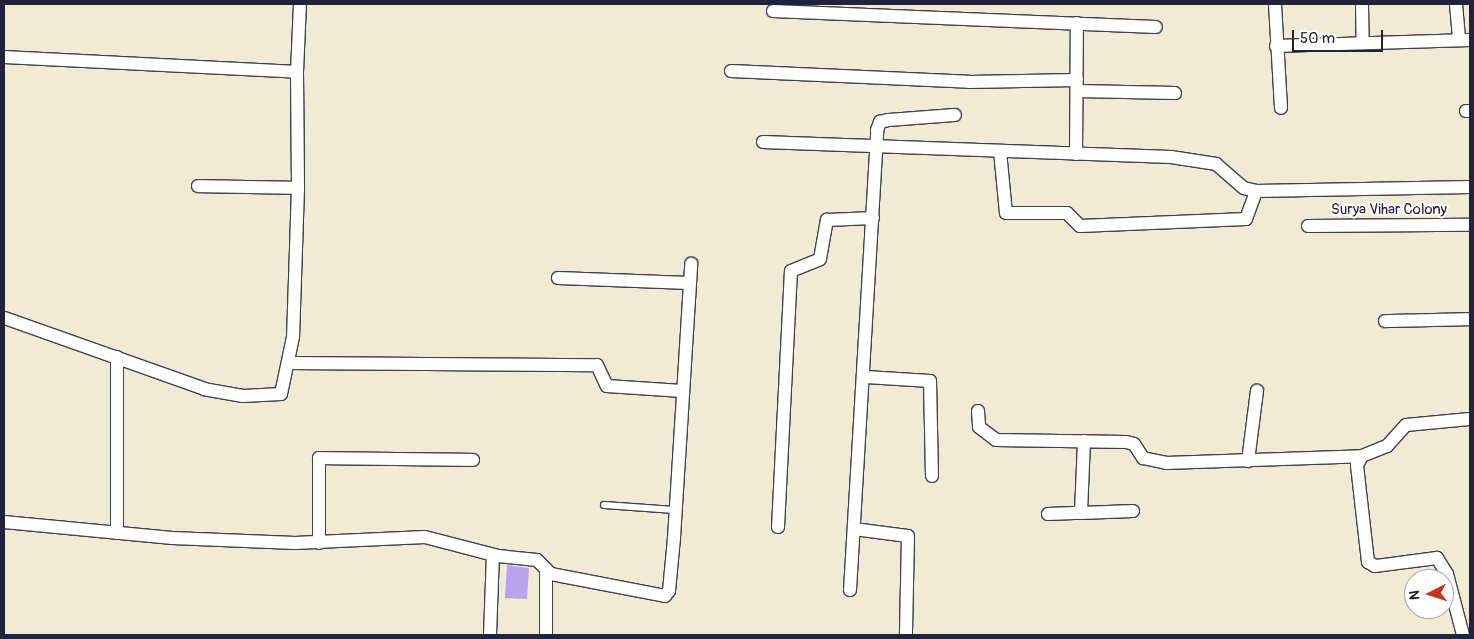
<!DOCTYPE html>
<style>
body{margin:0}
#map{position:relative;width:1474px;height:639px;overflow:hidden;background:#f1ebd4;font-family:Pangolin,sans-serif}
div>[style]{position:absolute}
[style*='--x']{left:calc(var(--x)*1px);top:calc(var(--y)*1px);width:calc(var(--w)*1px);rotate:calc(var(--a)*1deg)}
.building>*{inset:0;background:#bba2ed}
.roads{filter:drop-shadow(1px 0 #414052) drop-shadow(-1px 0 #414052) drop-shadow(0 1px #414052) drop-shadow(0 -1px #414052)}
.lane>*{height:6px;margin:-3px;padding:0 3px;transform-origin:3px;border-radius:3px;background:#fff}
.street>*{height:12px;margin:-6px;padding:0 6px;transform-origin:6px;border-radius:6px;background:#fff}
span{translate:-50% -50%;white-space:nowrap;text-align:center;line-height:1.15;-webkit-text-stroke:4px #fff;paint-order:stroke}
.street-label{font-size:15px;color:#22223b}
.frame{position:absolute;inset:0;border:5px solid #22223b;pointer-events:none}
.north{position:absolute;left:1404px;top:569px;width:50px;height:50px;box-sizing:border-box;background:#fff;border:1px solid #a7a7b1;border-radius:50%;rotate:265deg;font-size:14px;font-weight:700;line-height:20px;text-align:center;color:#22223b}
.north::after{content:'';display:block;margin:auto;width:18px;height:22px;background:#c8321e;clip-path:polygon(50% 0,100% 100%,50% 72%,0 100%)}
.scale{position:absolute;left:1292px;top:30px;width:91px;height:22px;box-sizing:border-box;border:2px solid #22223b;border-top:0;padding-left:6px;font-size:15px;line-height:18px;white-space:nowrap;color:#22223b;-webkit-text-stroke:4px #fff;paint-order:stroke}
</style>
<div id="map">
<div class="building">
<i style="clip-path:polygon(507px 565px,529px 568px,527px 599px,505px 598px)"></i>
</div>
<div class="roads">
<div class="lane">
<i style="--x:604;--y:505;--w:71;--a:4"></i>
</div>
<div class="street">
<i style="--x:1275;--y:4;--w:104;--a:86.7"></i>
<i style="--x:1362;--y:4;--w:39;--a:89"></i>
<i style="--x:1456;--y:4;--w:36;--a:85"></i>
<i style="--x:773;--y:11;--w:383;--a:2.4"></i>
<i style="--x:1276;--y:46;--w:194;--a:-1.8"></i>
<i style="--x:4;--y:57;--w:293;--a:2.9"></i>
<i style="--x:297;--y:72;--w:116;--a:89.5"></i>
<i style="--x:298;--y:188;--w:149;--a:91.9"></i>
<i style="--x:293;--y:337;--w:58;--a:101.9"></i>
<i style="--x:281;--y:394;--w:38;--a:177"></i>
<i style="--x:243;--y:396;--w:39;--a:-170"></i>
<i style="--x:205;--y:389;--w:213;--a:-160.5"></i>
<i style="--x:731;--y:71;--w:238;--a:2.6"></i>
<i style="--x:969;--y:82;--w:108;--a:-1.1"></i>
<i style="--x:297;--y:72;--w:68;--a:-87.5"></i>
<i style="--x:1077;--y:91;--w:98;--a:1.2"></i>
<i style="--x:1466;--y:111;--w:4;--a:0"></i>
<i style="--x:763;--y:142;--w:408;--a:2.1"></i>
<i style="--x:1171;--y:157;--w:46;--a:8.8"></i>
<i style="--x:1216;--y:164;--w:37;--a:41"></i>
<i style="--x:1244;--y:188;--w:12;--a:14"></i>
<i style="--x:1256;--y:191;--w:214;--a:-1.1"></i>
<i style="--x:1000;--y:151;--w:62;--a:84.5"></i>
<i style="--x:1006;--y:213;--w:61;--a:0"></i>
<i style="--x:1067;--y:213;--w:18;--a:45"></i>
<i style="--x:1080;--y:226;--w:166;--a:-2.4"></i>
<i style="--x:1246;--y:219;--w:30;--a:-70"></i>
<i style="--x:1076;--y:154;--w:131;--a:-89.6"></i>
<i style="--x:198;--y:186;--w:100;--a:1.1"></i>
<i style="--x:1308;--y:226;--w:162;--a:-0.4"></i>
<i style="--x:558;--y:278;--w:131;--a:2.2"></i>
<i style="--x:1385;--y:321;--w:85;--a:-1.3"></i>
<i style="--x:289;--y:363;--w:308;--a:0.4"></i>
<i style="--x:597;--y:365;--w:23;--a:65"></i>
<i style="--x:607;--y:386;--w:75;--a:3.8"></i>
<i style="--x:866;--y:377;--w:64;--a:3.6"></i>
<i style="--x:930;--y:381;--w:95;--a:88.8"></i>
<i style="--x:978;--y:411;--w:16;--a:86"></i>
<i style="--x:979;--y:427;--w:21;--a:37"></i>
<i style="--x:996;--y:440;--w:130;--a:0.9"></i>
<i style="--x:1126;--y:442;--w:8;--a:14"></i>
<i style="--x:1134;--y:444;--w:17;--a:57"></i>
<i style="--x:1143;--y:458;--w:24;--a:12"></i>
<i style="--x:1166;--y:463;--w:196;--a:-2"></i>
<i style="--x:1084;--y:441;--w:72;--a:92.4"></i>
<i style="--x:1081;--y:513;--w:52;--a:-2.2"></i>
<i style="--x:1248;--y:461;--w:71;--a:-82.7"></i>
<i style="--x:1048;--y:514;--w:33;--a:-2"></i>
<i style="--x:4;--y:522;--w:169;--a:5.4"></i>
<i style="--x:172;--y:538;--w:123;--a:2.3"></i>
<i style="--x:295;--y:543;--w:130;--a:-2.6"></i>
<i style="--x:425;--y:537;--w:75;--a:14.6"></i>
<i style="--x:498;--y:556;--w:39;--a:6"></i>
<i style="--x:537;--y:560;--w:20;--a:45"></i>
<i style="--x:551;--y:574;--w:116;--a:10.9"></i>
<i style="--x:665;--y:596;--w:6;--a:-51"></i>
<i style="--x:669;--y:591;--w:53;--a:-84.6"></i>
<i style="--x:674;--y:538;--w:275;--a:-86.4"></i>
<i style="--x:778;--y:527;--w:256;--a:-87.1"></i>
<i style="--x:791;--y:271;--w:31;--a:-22"></i>
<i style="--x:820;--y:259;--w:40;--a:-80"></i>
<i style="--x:827;--y:220;--w:46;--a:-2.5"></i>
<i style="--x:854;--y:529;--w:54;--a:7.4"></i>
<i style="--x:908;--y:536;--w:99;--a:91.2"></i>
<i style="--x:117;--y:533;--w:176;--a:-90"></i>
<i style="--x:319;--y:543;--w:85;--a:-90"></i>
<i style="--x:319;--y:458;--w:154;--a:0.7"></i>
<i style="--x:850;--y:590;--w:461;--a:-86.6"></i>
<i style="--x:877;--y:130;--w:9;--a:-69"></i>
<i style="--x:880;--y:122;--w:8;--a:-14"></i>
<i style="--x:888;--y:120;--w:67;--a:-4.3"></i>
<i style="--x:490;--y:635;--w:80;--a:-87.9"></i>
<i style="--x:546;--y:635;--w:65;--a:-90"></i>
<i style="--x:1463;--y:635;--w:63;--a:-104.7"></i>
<i style="--x:1447;--y:574;--w:19;--a:-122"></i>
<i style="--x:1437;--y:558;--w:63;--a:172.6"></i>
<i style="--x:1375;--y:566;--w:8;--a:-150"></i>
<i style="--x:1368;--y:562;--w:98;--a:-96.5"></i>
<i style="--x:1357;--y:465;--w:10;--a:-61"></i>
<i style="--x:1362;--y:456;--w:27;--a:-22"></i>
<i style="--x:1387;--y:446;--w:28;--a:-48"></i>
<i style="--x:1406;--y:425;--w:64;--a:-5.4"></i>
</div>
</div>
<div class="street-label">
<span style="left:1389px;top:210px">Surya Vihar Colony</span>
</div>
<div class="frame"></div>
<div class="north">N</div>
<div class="scale">50 m</div>
</div>
